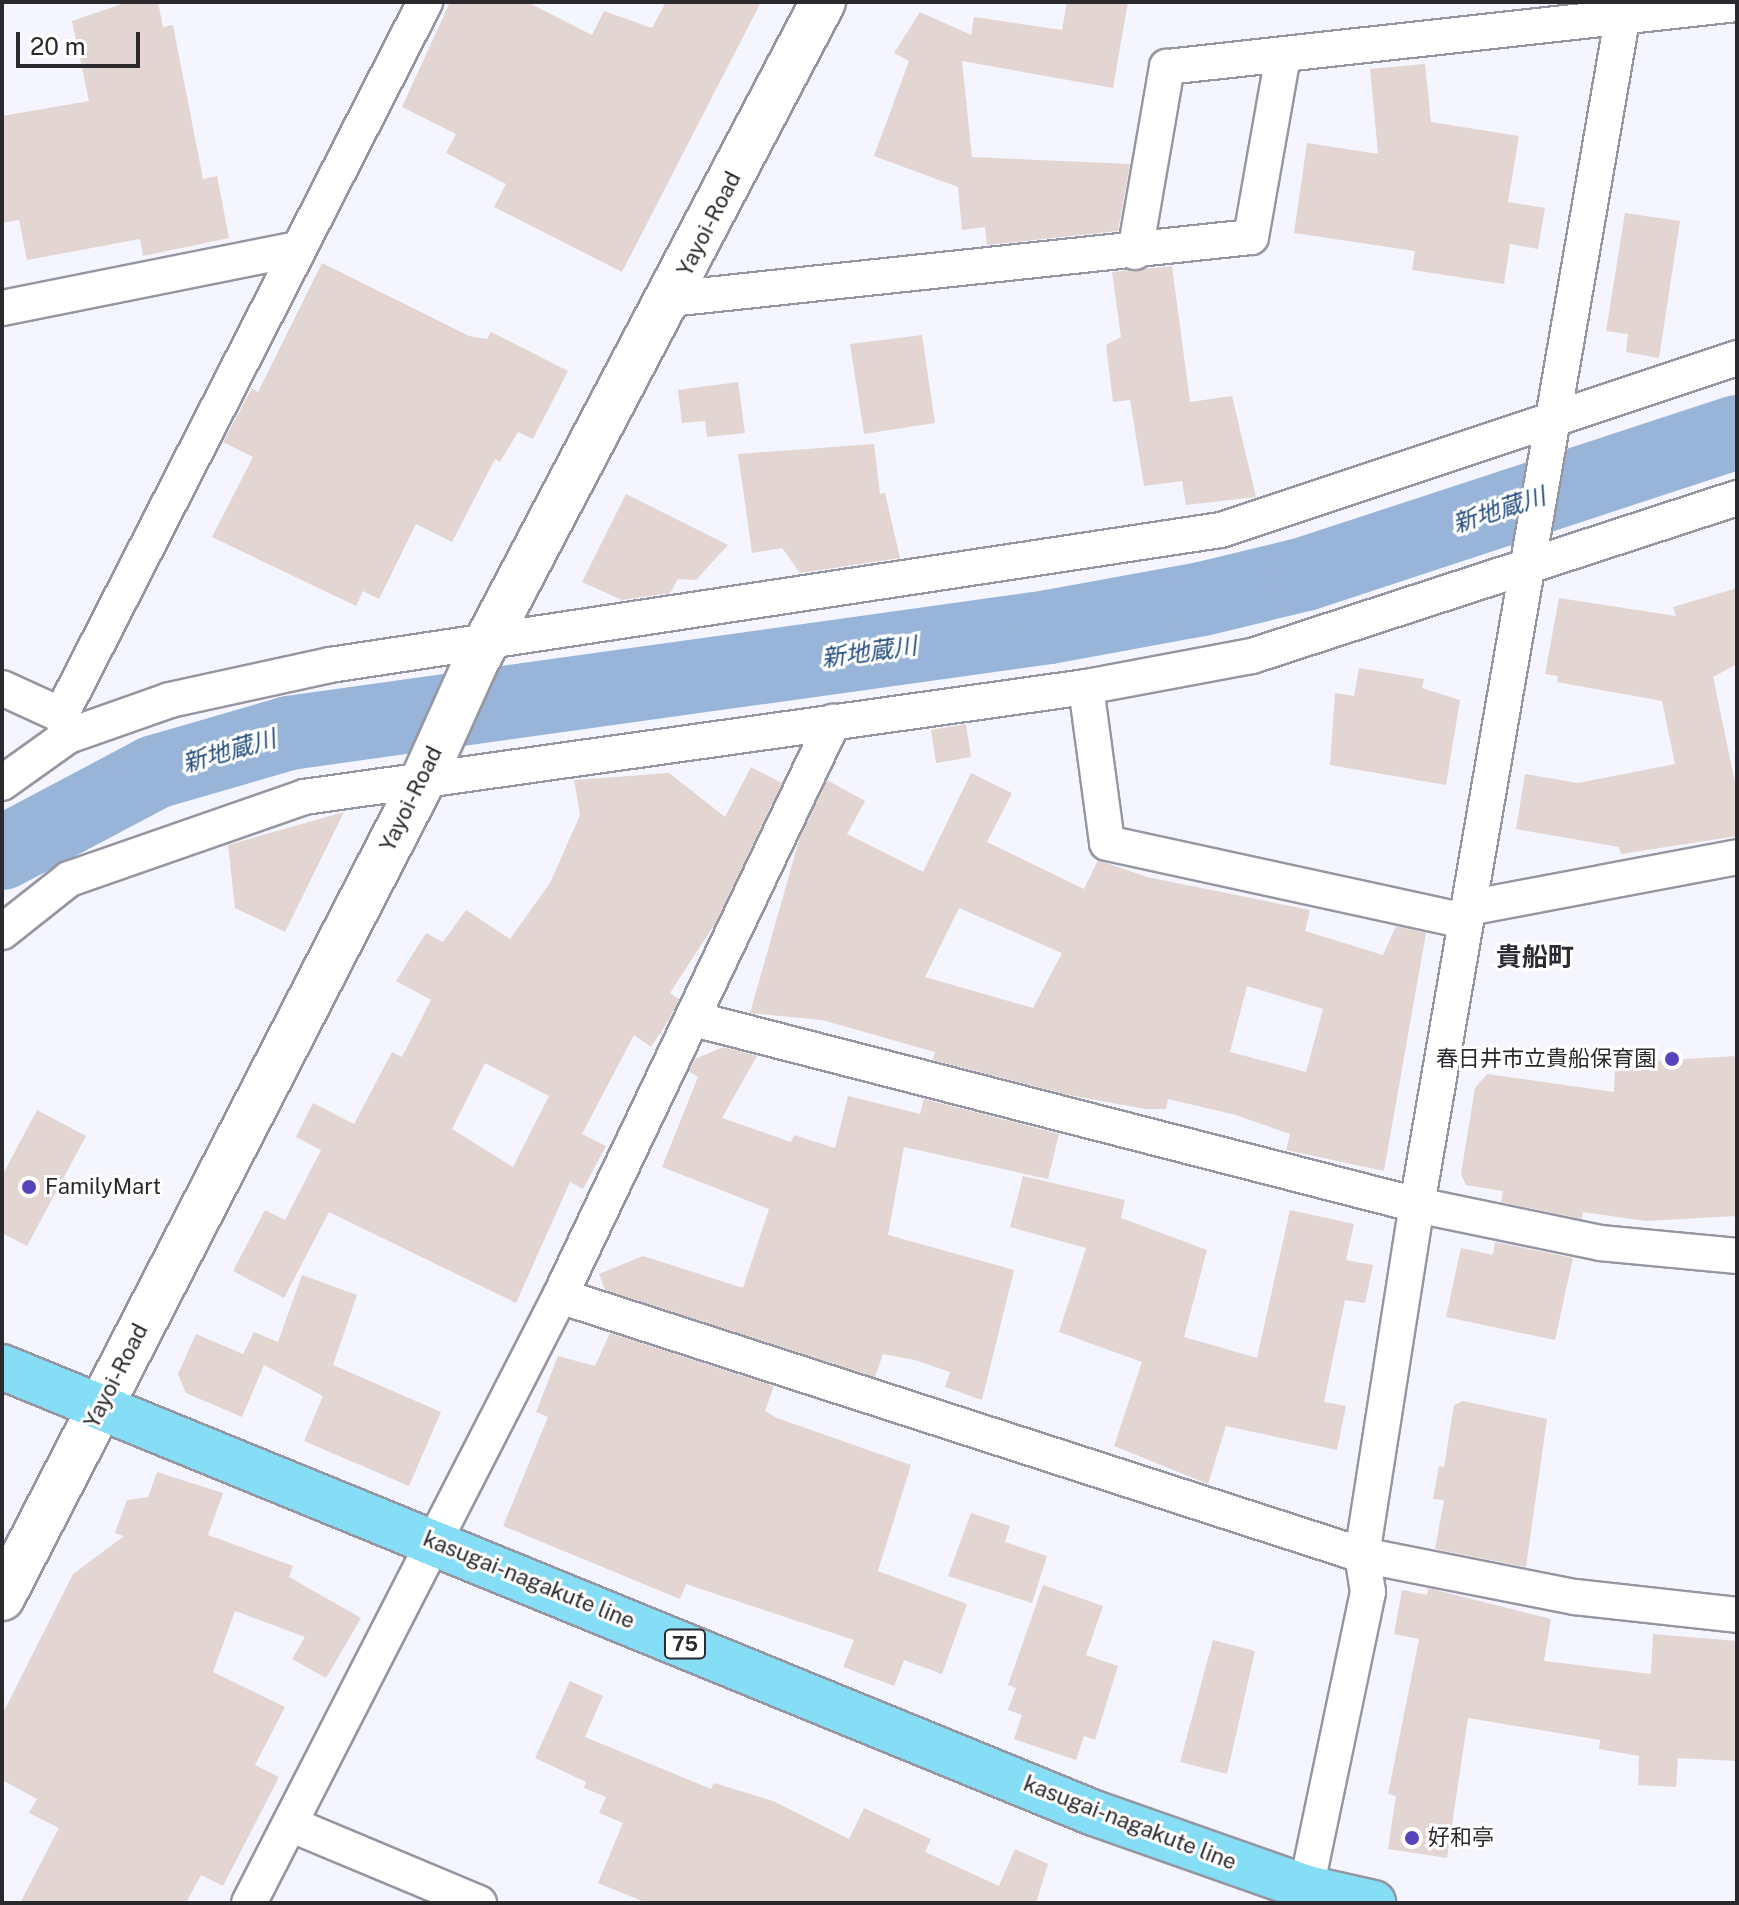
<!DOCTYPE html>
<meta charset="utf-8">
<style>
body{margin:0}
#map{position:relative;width:1739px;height:1905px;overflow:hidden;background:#f4f5ff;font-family:"Public Sans","Noto Sans JP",sans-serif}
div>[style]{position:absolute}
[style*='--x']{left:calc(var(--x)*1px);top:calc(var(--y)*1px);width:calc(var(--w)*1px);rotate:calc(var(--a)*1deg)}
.river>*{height:74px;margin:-37px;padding:0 37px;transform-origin:37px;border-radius:37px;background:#98b4d8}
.building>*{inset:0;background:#e3d5d1}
.roads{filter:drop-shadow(2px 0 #9596a2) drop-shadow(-2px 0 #9596a2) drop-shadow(0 2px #9596a2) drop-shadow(0 -2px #9596a2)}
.minor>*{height:34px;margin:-17px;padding:0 17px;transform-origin:17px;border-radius:17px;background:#fff}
.tertiary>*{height:44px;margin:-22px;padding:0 22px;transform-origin:22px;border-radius:22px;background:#fff}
.primary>*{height:44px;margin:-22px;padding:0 22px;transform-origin:22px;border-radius:22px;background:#85def5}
.dots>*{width:22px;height:22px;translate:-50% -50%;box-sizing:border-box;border:4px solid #fff;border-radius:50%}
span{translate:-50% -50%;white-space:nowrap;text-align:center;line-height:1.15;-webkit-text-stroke:6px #fff;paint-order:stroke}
.shield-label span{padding:2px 6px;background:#fff;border:2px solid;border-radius:6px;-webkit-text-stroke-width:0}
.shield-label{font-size:20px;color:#29292e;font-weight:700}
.street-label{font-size:22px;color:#29292e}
.poi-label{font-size:22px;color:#29292e}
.right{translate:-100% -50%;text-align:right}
.left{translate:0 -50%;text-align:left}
.water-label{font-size:24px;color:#274f7d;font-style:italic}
.quarter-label{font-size:26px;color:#2a2b34;font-weight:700}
.frame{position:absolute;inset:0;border:4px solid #29292e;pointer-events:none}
.scale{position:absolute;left:16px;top:32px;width:124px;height:36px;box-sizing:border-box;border:4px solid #29292e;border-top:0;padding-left:10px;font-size:24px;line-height:28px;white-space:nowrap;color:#29292e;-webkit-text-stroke:6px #fff;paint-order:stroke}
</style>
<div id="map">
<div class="river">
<i style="--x:2;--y:853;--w:173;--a:-27.9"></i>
<i style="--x:155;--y:772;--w:140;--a:-16.2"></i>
<i style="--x:289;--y:733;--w:767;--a:-7.94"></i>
<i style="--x:1049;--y:627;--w:156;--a:-10.4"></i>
<i style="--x:1202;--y:599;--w:106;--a:-13.6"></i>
<i style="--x:1305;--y:574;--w:455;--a:-18.2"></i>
</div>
<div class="building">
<i style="clip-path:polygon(128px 2px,158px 2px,163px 27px,173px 25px,203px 179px,217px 176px,229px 238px,143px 256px,140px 239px,27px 260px,19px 220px,2px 223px,2px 116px,89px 101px,72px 21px)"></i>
<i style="clip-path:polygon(450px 2px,527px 2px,592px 35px,604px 11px,652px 28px,666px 2px,761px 2px,622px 272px,494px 207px,506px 184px,446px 153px,456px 134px,402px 107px)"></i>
<i style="clip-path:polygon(1067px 2px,1128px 2px,1113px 88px,962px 61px,972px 157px,1130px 164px,1118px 231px,987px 245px,985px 227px,962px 230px,958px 187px,874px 156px,909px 61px,894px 53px,920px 12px,971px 35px,974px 17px,1062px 30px)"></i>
<i style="clip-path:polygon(1425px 64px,1431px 122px,1519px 136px,1508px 202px,1545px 208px,1538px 249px,1510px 244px,1504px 284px,1412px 270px,1415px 251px,1294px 233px,1307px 143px,1378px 154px,1370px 69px)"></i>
<i style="clip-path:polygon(1625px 213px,1680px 221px,1659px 358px,1626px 352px,1628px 334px,1606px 331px)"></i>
<i style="clip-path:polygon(322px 263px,469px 336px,487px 339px,491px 332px,568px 371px,533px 439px,518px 432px,500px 462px,495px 459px,452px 542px,416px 524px,379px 599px,363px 591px,356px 606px,212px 537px,253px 457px,223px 442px,252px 388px,258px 392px)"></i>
<i style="clip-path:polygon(1172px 266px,1190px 402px,1232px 396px,1256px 497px,1186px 505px,1182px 481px,1144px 486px,1130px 400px,1113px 402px,1106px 345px,1121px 337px,1112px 272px)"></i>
<i style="clip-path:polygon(922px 335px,935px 423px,864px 434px,850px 344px)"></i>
<i style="clip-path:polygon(738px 382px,745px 433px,707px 437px,705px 421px,682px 423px,678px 390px)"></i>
<i style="clip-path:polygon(874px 444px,880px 494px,885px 493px,900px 558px,800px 573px,782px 548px,752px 553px,738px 454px)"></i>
<i style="clip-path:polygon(626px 494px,728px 545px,696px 580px,678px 579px,670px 593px,622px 600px,582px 582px)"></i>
<i style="clip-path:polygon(1737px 588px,1737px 664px,1713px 677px,1737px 792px,1737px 836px,1621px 854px,1619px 847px,1516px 829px,1525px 774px,1578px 783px,1675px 764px,1662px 701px,1557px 682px,1558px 676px,1545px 674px,1559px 598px,1676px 616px,1673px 607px)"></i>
<i style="clip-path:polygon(1359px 668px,1424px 679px,1422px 688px,1460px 700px,1446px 785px,1330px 765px,1335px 693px,1354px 696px)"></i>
<i style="clip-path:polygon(966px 724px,971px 757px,936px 763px,931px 730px)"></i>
<i style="clip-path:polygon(evenodd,751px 767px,782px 783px,716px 922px,670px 993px,679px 999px,670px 1018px,651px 1047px,634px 1035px,582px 1134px,606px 1146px,583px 1189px,570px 1182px,516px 1303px,329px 1212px,284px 1298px,233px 1271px,265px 1210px,285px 1220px,321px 1150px,296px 1137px,313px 1103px,354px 1124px,392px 1052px,402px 1057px,431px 1000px,396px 981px,426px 933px,443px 942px,466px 910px,510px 939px,550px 883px,580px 815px,574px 780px,669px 773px,725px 817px,751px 767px,485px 1063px,549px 1096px,513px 1167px,452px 1129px,485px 1063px)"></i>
<i style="clip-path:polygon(evenodd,971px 773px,1012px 793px,987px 842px,1084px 889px,1098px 860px,1147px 877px,1310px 910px,1305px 931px,1383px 955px,1396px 926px,1426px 933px,1384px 1171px,1286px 1150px,1290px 1134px,1236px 1115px,1168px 1099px,1166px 1109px,1145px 1109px,1069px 1095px,933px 1060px,935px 1052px,822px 1020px,750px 1013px,799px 840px,827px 780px,865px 801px,847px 834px,923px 872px,971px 773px,959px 908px,1062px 953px,1033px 1008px,925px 977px,959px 908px,971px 773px,1247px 986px,1323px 1009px,1306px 1072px,1230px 1052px,1247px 986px)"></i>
<i style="clip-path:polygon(344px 812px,285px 932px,235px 908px,228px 845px)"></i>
<i style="clip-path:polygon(723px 1047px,757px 1056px,722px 1118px,791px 1142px,794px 1135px,835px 1148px,848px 1096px,920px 1114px,924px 1099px,1059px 1134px,1048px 1179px,904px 1147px,888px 1235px,1014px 1270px,982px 1400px,945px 1387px,950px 1372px,915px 1360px,883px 1354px,875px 1377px,605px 1290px,599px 1274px,643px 1256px,743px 1288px,769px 1209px,662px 1167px,698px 1077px,689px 1071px,695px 1059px)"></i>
<i style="clip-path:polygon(1737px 1056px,1737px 1216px,1645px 1221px,1583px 1212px,1582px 1219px,1501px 1202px,1503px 1191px,1466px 1185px,1461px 1174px,1475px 1088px,1487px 1074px,1614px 1092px,1615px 1063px)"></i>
<i style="clip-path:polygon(37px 1110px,86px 1136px,27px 1246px,2px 1233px,2px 1176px)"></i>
<i style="clip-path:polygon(1023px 1176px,1125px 1200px,1121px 1218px,1207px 1250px,1184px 1337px,1257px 1358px,1290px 1210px,1354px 1224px,1346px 1260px,1373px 1265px,1365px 1303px,1345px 1300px,1324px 1402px,1346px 1406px,1337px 1450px,1226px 1426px,1208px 1484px,1114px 1446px,1142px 1362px,1059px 1332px,1086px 1248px,1010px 1227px)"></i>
<i style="clip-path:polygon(1495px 1242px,1573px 1258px,1555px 1340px,1446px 1317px,1461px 1248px,1493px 1255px)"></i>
<i style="clip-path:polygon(302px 1275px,357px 1295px,333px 1365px,441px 1412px,409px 1486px,304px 1441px,323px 1396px,264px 1365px,242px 1417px,186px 1393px,178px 1374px,196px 1334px,243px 1354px,254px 1332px,278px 1342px)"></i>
<i style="clip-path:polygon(610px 1333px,774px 1386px,765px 1411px,777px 1418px,911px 1465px,878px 1571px,967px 1604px,942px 1674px,904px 1660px,894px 1686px,843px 1667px,854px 1640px,686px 1584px,680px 1599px,503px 1526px,548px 1417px,536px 1412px,558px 1356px,595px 1366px)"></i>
<i style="clip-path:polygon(1463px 1401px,1547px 1419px,1526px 1567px,1435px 1549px,1444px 1500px,1433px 1499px,1439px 1466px,1444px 1467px,1454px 1405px)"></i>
<i style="clip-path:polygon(157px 1472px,223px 1493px,208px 1535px,293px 1566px,289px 1577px,361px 1618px,326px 1678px,292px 1659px,305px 1637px,235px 1611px,213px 1672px,285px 1707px,255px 1765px,279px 1777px,223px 1886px,201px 1875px,186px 1903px,20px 1903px,59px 1828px,29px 1813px,37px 1799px,2px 1780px,2px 1715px,73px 1574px,124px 1536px,115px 1533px,127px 1500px,148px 1497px)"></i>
<i style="clip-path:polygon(971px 1513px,1010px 1526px,1005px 1542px,1047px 1556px,1032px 1603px,948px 1576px)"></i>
<i style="clip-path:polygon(1043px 1585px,1103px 1606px,1086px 1655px,1118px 1666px,1095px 1740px,1084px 1736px,1076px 1760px,1014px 1739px,1022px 1715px,1008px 1710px,1016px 1688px,1008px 1685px)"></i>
<i style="clip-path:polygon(1428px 1588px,1551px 1619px,1544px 1661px,1651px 1674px,1653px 1634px,1737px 1641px,1737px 1761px,1678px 1758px,1676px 1787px,1638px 1785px,1639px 1756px,1599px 1749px,1600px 1740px,1468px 1718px,1447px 1858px,1388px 1849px,1396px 1796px,1388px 1794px,1419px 1639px,1394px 1634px,1402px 1590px,1427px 1595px)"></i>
<i style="clip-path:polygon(1213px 1640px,1255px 1651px,1227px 1774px,1180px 1762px)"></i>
<i style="clip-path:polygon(570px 1681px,603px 1696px,585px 1737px,711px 1789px,714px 1783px,773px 1801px,849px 1839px,864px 1808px,931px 1839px,925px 1852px,999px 1886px,1015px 1849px,1048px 1864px,1036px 1903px,647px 1903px,598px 1883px,623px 1823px,599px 1813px,606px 1797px,584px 1788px,586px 1782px,535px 1758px)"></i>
</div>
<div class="roads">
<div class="minor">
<i style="--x:1135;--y:252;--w:188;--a:-80.2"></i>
<i style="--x:1167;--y:67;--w:573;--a:-6.31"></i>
<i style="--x:670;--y:299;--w:584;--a:-6.09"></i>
<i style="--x:1251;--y:237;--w:184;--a:-80"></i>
<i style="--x:2;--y:308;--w:301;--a:-11.3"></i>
<i style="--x:1086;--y:687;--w:157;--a:82.3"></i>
<i style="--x:1107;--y:843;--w:367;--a:12.3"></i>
<i style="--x:2;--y:688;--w:65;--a:24.6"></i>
<i style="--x:68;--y:736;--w:22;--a:-108"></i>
<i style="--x:61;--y:715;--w:801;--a:-62.95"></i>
<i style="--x:2;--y:783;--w:81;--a:-35.5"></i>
<i style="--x:68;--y:736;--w:108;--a:-19.4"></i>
<i style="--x:170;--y:700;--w:164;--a:-12.3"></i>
<i style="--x:330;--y:665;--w:901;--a:-8.62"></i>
<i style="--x:1221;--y:530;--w:544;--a:-18.43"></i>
<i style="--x:1468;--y:908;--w:274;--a:-10.7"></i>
<i style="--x:2;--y:932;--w:85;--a:-38.3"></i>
<i style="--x:69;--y:879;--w:249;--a:-19.2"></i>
<i style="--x:304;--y:797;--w:790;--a:-8.01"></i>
<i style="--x:1086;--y:687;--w:169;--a:-10.6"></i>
<i style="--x:1252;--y:656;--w:510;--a:-18.04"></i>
<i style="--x:694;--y:1019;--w:747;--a:14.43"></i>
<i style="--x:1417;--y:1205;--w:187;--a:11.7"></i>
<i style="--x:1600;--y:1243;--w:138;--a:5.4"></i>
<i style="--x:560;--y:1296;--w:843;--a:17.9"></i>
<i style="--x:1362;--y:1555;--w:217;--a:11.2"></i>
<i style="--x:1575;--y:1597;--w:163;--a:6.3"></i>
<i style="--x:290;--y:1824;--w:205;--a:22.7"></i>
<i style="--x:249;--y:1903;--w:682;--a:-62.87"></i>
<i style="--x:560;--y:1296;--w:636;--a:-64.56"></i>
<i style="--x:1303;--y:1903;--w:318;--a:-78.2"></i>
<i style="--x:1368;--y:1592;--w:37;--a:-99"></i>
<i style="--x:1362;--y:1555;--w:354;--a:-81.1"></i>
<i style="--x:1417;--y:1205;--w:1221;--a:-80.19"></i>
</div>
<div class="tertiary">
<i style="--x:2;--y:1598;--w:918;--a:-62.76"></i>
<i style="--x:422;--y:782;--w:129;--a:-65.8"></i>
<i style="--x:475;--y:664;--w:748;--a:-62.27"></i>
</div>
<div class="primary">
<i style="--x:2;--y:1367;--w:1180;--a:22.22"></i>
<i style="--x:1094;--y:1813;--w:226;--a:19.4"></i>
<i style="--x:1307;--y:1888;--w:68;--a:12.8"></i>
</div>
</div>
<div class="dots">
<i style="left:1672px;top:1059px;background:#5743bb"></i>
<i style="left:29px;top:1187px;background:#5743bb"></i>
<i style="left:1412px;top:1838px;background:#5743bb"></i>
</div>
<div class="shield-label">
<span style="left:685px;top:1644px">75</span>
</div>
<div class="street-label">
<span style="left:709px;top:224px;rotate:-63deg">Yayoi-Road</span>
<span style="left:411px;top:799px;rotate:-64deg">Yayoi-Road</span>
<span style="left:116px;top:1376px;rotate:-63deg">Yayoi-Road</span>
<span style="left:529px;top:1580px;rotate:22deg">kasugai-nagakute line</span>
<span style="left:1130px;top:1823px;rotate:21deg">kasugai-nagakute line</span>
</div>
<div class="poi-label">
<span class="right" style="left:1656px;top:1059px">春日井市立貴船保育園</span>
<span class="left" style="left:45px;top:1187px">FamilyMart</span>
<span class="left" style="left:1428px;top:1838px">好和亭</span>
</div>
<div class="water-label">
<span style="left:1499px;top:510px;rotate:-18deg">新地蔵川</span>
<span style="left:869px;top:652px;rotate:-8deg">新地蔵川</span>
<span style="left:229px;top:751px;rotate:-16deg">新地蔵川</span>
</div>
<div class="quarter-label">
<span style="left:1535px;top:957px">貴船町</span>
</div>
<div class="frame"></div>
<div class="scale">20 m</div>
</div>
